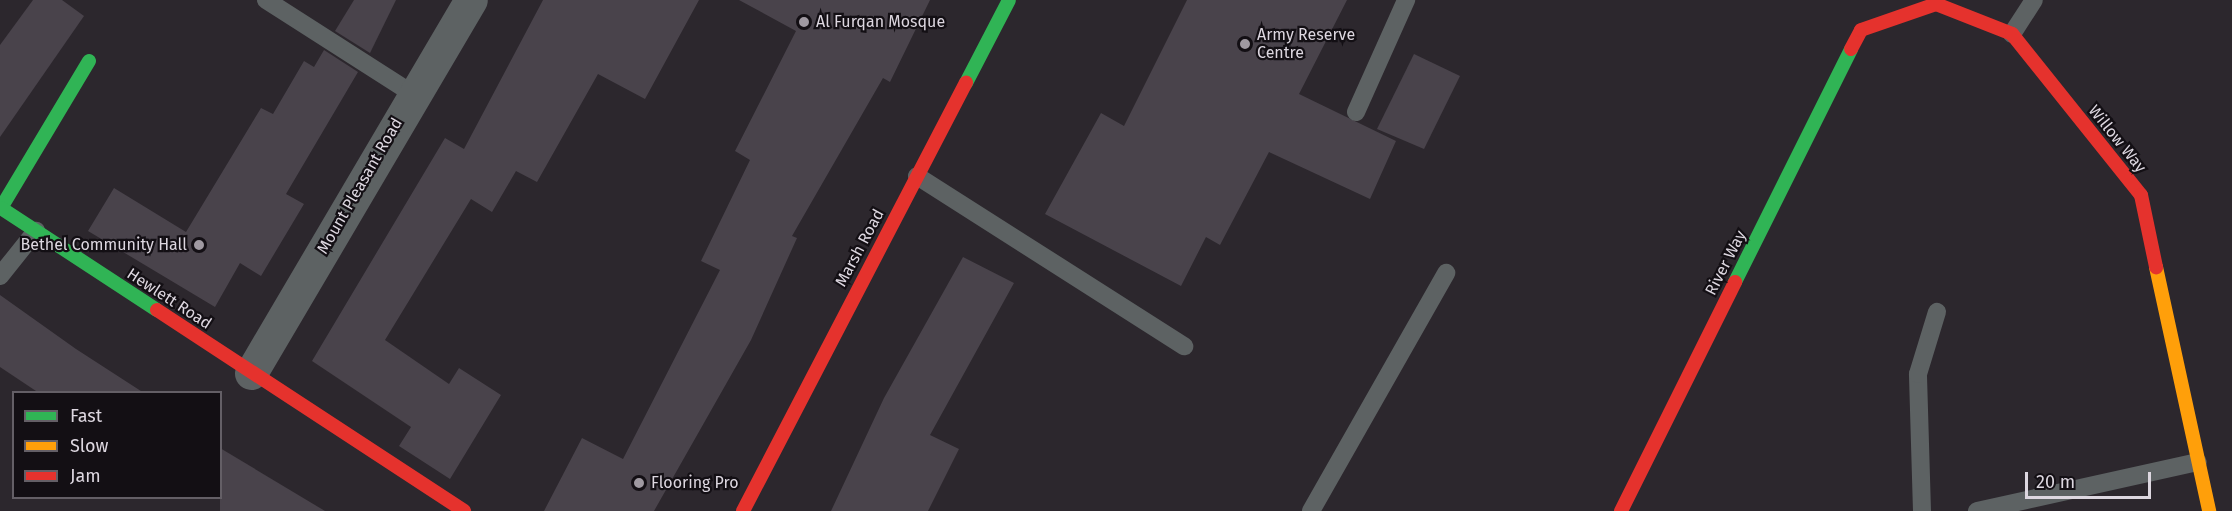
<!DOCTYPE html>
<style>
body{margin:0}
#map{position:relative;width:2232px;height:511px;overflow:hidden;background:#2c272d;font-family:"Fira Sans",sans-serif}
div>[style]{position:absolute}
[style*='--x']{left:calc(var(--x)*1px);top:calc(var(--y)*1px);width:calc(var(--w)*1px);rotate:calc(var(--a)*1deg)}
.building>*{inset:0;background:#49434b}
.lane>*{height:18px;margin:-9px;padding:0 9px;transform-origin:9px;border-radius:9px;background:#5d6263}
.street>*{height:33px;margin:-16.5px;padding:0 16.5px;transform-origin:16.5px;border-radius:16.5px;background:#5d6263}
.fast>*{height:14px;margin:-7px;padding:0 7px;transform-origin:7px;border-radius:7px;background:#30b455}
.slow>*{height:14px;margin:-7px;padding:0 7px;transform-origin:7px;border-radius:7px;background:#ff9f0a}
.jam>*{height:14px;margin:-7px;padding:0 7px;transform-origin:7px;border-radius:7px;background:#e5322d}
.dots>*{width:16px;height:16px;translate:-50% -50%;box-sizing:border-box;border:3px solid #130f14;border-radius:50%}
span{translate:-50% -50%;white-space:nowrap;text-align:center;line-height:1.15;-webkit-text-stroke:4.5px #130f14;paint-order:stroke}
.poi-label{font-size:16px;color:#ddd7e0}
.left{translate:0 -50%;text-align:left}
.right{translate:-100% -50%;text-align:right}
.street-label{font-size:16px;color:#ddd7e0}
.legend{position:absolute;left:12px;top:391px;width:210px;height:108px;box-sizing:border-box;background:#130f14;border:2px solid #645f66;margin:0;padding:8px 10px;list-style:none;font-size:18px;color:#ddd7e0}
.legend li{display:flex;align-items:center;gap:12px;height:30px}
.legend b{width:30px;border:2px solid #645f66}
.scale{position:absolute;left:2025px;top:472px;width:126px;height:27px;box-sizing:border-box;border:3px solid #ddd7e0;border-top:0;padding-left:8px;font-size:18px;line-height:21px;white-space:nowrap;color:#ddd7e0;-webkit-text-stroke:4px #130f14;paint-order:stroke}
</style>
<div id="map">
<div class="building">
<i style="clip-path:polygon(33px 0,62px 0,84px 16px,0 137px,0 45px)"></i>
<i style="clip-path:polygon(354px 0,396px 0,370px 53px,335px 31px)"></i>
<i style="clip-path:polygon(543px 0,699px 0,645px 99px,598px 74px,537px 182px,516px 171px,492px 212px,471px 199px,385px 340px,449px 384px,459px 368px,501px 395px,450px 479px,399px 446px,411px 427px,312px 361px,445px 138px,464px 149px)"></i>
<i style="clip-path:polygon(739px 0,930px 0,890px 82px,883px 78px,792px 236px,797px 238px,751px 340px,654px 511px,544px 511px,582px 438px,623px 459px,720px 270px,701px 261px,750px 160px,735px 151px,796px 31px)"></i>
<i style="clip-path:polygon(1187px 0,1347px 0,1299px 94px,1396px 141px,1370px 199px,1269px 152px,1220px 245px,1206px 237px,1181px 286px,1045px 214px,1101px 113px,1124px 126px)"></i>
<i style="clip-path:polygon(324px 50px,358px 72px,286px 194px,304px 204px,261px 276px,240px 263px,215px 307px,88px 231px,114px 188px,186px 232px,261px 108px,273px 114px,304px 61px,314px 67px)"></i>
<i style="clip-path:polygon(1414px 54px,1460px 76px,1424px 149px,1377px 129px)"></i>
<i style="clip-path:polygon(963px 257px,1014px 283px,930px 435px,959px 449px,928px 511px,831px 511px,884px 398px)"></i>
<i style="clip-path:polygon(0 295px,76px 349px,144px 393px,39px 393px,0 367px)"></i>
<i style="clip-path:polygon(220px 448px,325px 511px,220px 511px)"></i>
</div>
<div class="lane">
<i style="--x:266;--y:0;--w:174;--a:32.6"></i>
<i style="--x:2012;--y:34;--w:40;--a:-57.1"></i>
<i style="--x:1356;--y:112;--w:123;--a:-65.9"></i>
<i style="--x:917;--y:176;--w:317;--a:32.5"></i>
<i style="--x:0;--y:276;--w:58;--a:-51.3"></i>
<i style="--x:1311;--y:511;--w:274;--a:-60.4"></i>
<i style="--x:1922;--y:511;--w:137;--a:-91.7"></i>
<i style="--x:1918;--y:374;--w:65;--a:-73"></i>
<i style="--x:1977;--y:511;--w:226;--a:-12.5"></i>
</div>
<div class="street">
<i style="--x:251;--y:373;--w:433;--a:-59.5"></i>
</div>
<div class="fast">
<i style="--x:89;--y:61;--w:171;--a:120.9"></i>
<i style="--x:1;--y:208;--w:186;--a:33.2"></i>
<i style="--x:966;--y:83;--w:93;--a:-62.6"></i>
<i style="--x:1735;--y:282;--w:260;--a:-63.5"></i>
</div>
<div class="slow">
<i style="--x:2156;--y:267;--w:250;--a:77.7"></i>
</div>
<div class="jam">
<i style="--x:1851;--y:49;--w:21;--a:-62"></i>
<i style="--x:1861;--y:30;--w:79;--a:-19.1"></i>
<i style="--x:1936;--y:4;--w:82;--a:21.5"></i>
<i style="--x:2012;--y:34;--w:206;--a:51.3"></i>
<i style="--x:2141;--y:195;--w:74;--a:78.2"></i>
<i style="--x:157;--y:310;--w:367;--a:33.2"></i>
<i style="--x:743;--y:511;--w:483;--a:-62.5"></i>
<i style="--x:1621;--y:511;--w:256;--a:-63.5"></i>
</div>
<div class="dots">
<i style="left:804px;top:22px;background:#9f99a1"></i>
<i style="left:1245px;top:44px;background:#9f99a1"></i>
<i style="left:199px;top:245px;background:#9f99a1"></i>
<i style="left:639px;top:483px;background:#9f99a1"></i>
</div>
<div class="poi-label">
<span class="left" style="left:816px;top:22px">Al Furqan Mosque</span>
<span class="left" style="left:1257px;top:44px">Army Reserve<br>Centre</span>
<span class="right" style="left:187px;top:245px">Bethel Community Hall</span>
<span class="left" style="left:651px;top:483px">Flooring Pro</span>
</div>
<div class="street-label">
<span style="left:2117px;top:139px;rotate:51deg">Willow Way</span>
<span style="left:360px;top:186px;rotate:-60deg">Mount Pleasant Road</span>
<span style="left:860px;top:248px;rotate:-62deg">Marsh Road</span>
<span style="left:1726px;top:263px;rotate:-63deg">River Way</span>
<span style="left:169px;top:299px;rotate:33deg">Hewlett Road</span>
</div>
<ul class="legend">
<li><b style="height:8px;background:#30b455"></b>Fast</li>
<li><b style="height:8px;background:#ff9f0a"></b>Slow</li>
<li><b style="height:8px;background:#e5322d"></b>Jam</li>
</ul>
<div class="scale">20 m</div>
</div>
